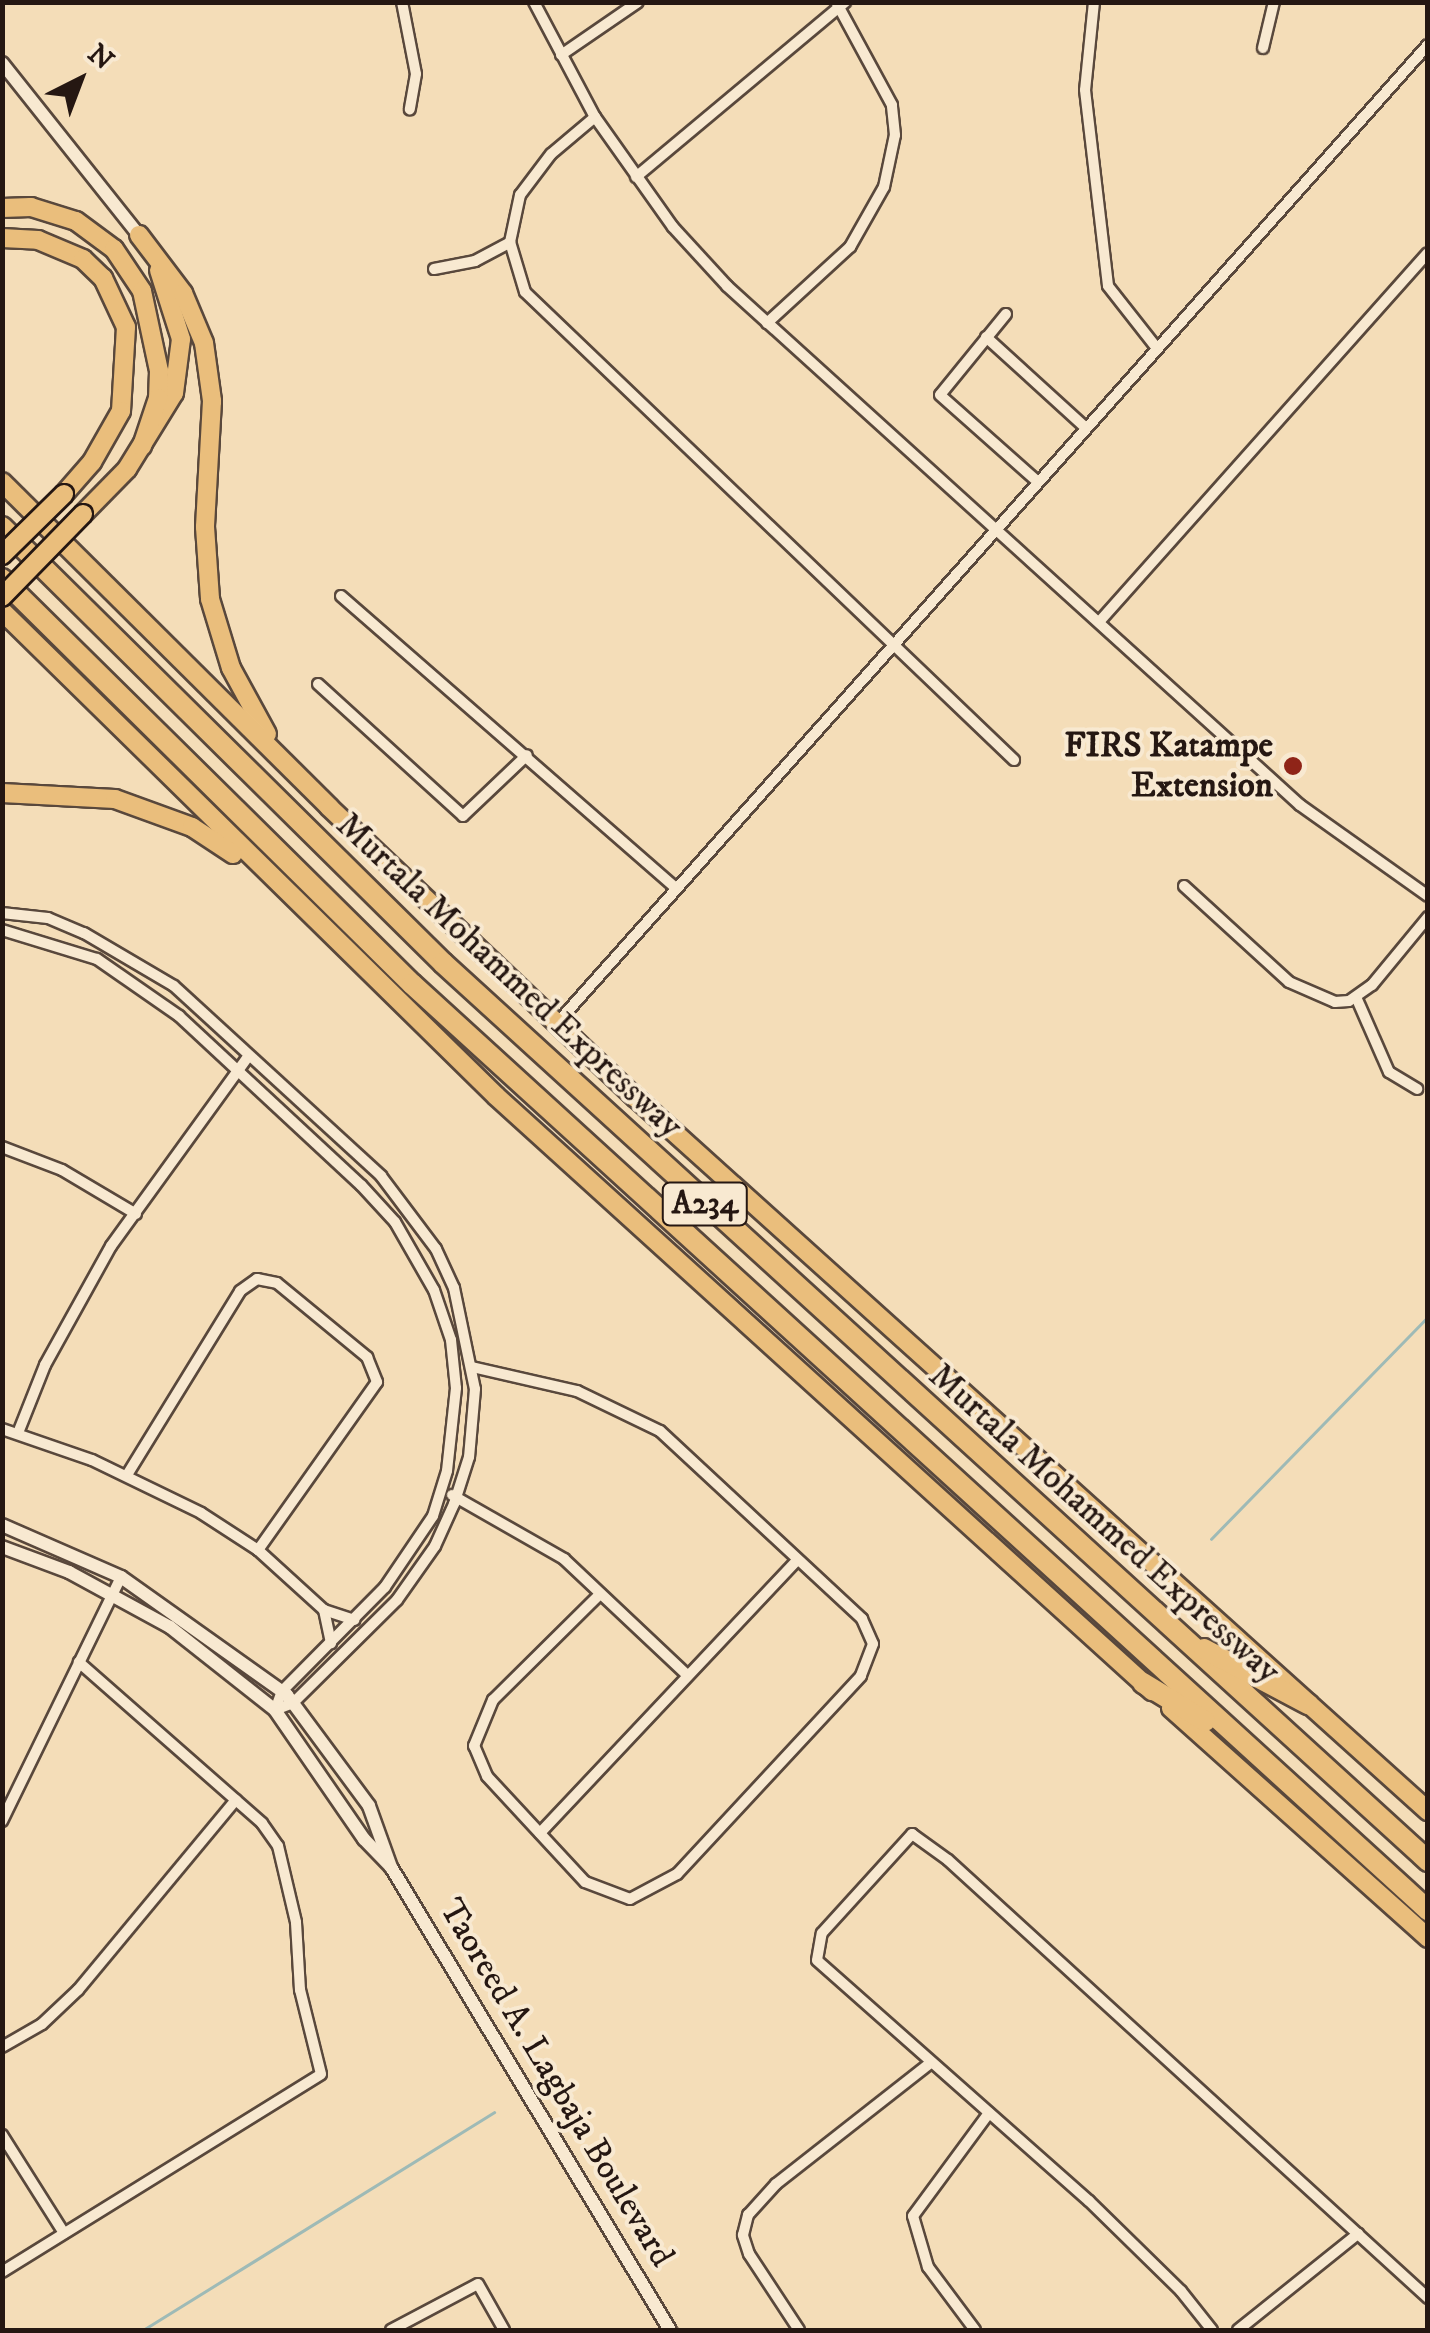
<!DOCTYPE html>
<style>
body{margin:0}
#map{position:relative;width:1430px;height:2333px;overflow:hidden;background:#f4ddb8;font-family:"IM FELL DW Pica",serif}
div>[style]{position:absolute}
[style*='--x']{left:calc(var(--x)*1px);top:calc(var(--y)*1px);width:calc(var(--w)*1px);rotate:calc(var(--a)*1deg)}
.stream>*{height:2.5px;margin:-1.25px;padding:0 1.25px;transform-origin:1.25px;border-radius:1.25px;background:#9ebab6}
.roads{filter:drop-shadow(2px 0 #59483c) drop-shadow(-2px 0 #59483c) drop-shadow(0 2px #59483c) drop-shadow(0 -2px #59483c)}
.minor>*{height:10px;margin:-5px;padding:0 5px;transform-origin:5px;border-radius:5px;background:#f8e9d1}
.tertiary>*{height:12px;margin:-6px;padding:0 6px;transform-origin:6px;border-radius:6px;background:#f8e9d1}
.primary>*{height:18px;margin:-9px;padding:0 9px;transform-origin:9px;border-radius:9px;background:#eabe7c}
.trunk>*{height:18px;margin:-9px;padding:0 9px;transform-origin:9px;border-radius:9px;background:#eabe7c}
.motorway>*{height:20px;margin:-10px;padding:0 10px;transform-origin:10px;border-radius:10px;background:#eabe7c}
.bridges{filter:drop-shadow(2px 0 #251712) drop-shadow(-2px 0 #251712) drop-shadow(0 2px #251712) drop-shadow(0 -2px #251712)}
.primary-bridge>*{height:18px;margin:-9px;padding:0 9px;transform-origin:9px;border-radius:9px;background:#eabe7c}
.trunk-bridge>*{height:18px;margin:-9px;padding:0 9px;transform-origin:9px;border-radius:9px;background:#eabe7c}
.dots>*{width:28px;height:28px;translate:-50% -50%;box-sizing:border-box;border:5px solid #f8e9d1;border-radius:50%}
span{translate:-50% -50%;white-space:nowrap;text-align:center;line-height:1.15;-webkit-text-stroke:8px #f8e9d1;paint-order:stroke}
.shield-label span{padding:2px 8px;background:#f8e9d1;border:2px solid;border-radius:8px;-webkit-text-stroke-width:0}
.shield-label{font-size:32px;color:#251712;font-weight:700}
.poi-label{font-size:35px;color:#251712;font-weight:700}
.right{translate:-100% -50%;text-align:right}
.street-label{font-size:35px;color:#251712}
.frame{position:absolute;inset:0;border:5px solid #251712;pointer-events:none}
.north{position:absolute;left:30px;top:30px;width:100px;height:100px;-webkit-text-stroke:8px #f8e9d1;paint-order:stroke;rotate:42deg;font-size:28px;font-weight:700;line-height:40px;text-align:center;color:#251712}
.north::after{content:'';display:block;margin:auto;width:35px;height:45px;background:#251712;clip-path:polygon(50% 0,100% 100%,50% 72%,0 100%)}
</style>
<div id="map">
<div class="stream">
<i style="--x:1211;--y:1539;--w:310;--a:-45.7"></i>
<i style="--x:143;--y:2330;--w:413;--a:-31.8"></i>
</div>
<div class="roads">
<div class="minor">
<i style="--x:402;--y:2;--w:73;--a:79"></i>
<i style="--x:416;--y:74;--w:36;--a:100"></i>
<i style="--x:534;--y:2;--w:130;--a:62.1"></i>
<i style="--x:595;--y:117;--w:135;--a:54.7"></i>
<i style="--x:673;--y:227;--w:80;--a:47.5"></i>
<i style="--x:727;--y:286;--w:773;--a:42.17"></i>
<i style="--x:1300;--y:805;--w:157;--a:35.4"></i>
<i style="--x:1094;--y:2;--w:88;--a:95.8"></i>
<i style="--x:1085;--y:90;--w:197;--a:83.3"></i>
<i style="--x:1108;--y:286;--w:78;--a:51.8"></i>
<i style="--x:1263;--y:48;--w:47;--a:-76.6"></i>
<i style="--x:561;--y:55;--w:93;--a:-34.5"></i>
<i style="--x:595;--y:117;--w:57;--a:139.9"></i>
<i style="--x:551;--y:154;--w:51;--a:127.1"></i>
<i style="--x:520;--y:195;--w:48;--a:102"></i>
<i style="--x:510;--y:242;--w:52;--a:73.3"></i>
<i style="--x:525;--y:292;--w:677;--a:43.74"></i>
<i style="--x:636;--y:177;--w:273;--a:-39.9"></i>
<i style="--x:434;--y:269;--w:42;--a:-11"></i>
<i style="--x:475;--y:261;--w:40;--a:-28"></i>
<i style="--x:1006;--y:314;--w:104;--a:129.2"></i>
<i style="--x:940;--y:395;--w:130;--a:41.6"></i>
<i style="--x:767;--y:323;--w:113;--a:-42.5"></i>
<i style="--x:850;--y:247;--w:69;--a:-60.5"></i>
<i style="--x:884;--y:187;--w:53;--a:-78.1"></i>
<i style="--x:895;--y:135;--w:30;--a:-96"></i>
<i style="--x:892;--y:105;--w:117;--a:-118.5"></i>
<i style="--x:986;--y:337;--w:134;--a:42.3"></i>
<i style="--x:341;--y:596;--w:442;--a:41.1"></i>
<i style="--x:1099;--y:622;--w:494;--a:-48.3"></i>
<i style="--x:318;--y:684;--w:196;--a:42.3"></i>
<i style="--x:463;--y:816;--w:88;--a:-43.6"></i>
<i style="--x:1184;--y:886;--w:142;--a:42.4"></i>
<i style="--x:1289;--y:982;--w:50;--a:23.5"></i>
<i style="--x:1335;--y:1002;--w:14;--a:-4"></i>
<i style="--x:1349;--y:1001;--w:28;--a:-35"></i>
<i style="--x:1372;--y:985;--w:88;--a:-50.5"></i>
<i style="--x:2;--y:913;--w:46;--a:6.2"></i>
<i style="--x:48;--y:918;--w:39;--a:23"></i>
<i style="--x:84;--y:933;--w:104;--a:30.5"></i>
<i style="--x:174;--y:986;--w:281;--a:42.5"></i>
<i style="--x:381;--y:1176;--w:91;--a:53"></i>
<i style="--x:436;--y:1249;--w:43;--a:65.2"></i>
<i style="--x:454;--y:1288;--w:103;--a:78.3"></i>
<i style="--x:475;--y:1389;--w:68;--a:95"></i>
<i style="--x:469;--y:1457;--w:49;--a:107.7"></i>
<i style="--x:454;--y:1504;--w:46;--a:114.3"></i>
<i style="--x:435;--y:1546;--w:66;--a:125.1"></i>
<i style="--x:397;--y:1600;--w:146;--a:135.3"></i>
<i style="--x:293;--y:1703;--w:19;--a:159"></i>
<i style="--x:2;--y:930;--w:99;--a:17"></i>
<i style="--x:97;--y:959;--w:100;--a:34.8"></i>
<i style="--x:179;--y:1016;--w:248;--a:42.9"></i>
<i style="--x:361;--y:1185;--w:50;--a:47.4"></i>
<i style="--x:395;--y:1222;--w:78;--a:60.2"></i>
<i style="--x:434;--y:1290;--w:53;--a:71.2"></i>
<i style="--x:451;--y:1340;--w:48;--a:84.1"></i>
<i style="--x:456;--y:1388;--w:83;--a:96.2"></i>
<i style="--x:447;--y:1471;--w:47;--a:107.3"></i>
<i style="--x:433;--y:1516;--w:86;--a:124.1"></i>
<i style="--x:385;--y:1587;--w:146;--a:134.7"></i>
<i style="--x:282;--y:1691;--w:20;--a:110"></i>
<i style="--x:1356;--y:997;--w:82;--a:66.3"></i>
<i style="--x:1389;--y:1072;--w:33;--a:31"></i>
<i style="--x:558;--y:1022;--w:1308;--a:-48.32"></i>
<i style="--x:2;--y:1147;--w:64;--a:21"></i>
<i style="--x:62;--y:1170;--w:86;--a:30.7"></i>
<i style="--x:472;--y:1367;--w:108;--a:12.9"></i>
<i style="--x:577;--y:1391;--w:92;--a:25.7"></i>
<i style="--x:660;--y:1431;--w:276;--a:42.9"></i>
<i style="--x:862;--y:1619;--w:27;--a:66"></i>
<i style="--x:873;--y:1644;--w:34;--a:111"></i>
<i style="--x:861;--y:1676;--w:270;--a:132.9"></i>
<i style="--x:677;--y:1874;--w:53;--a:152"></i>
<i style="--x:630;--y:1899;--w:48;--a:-159.3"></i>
<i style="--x:585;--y:1882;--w:144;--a:-132.8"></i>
<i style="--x:487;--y:1776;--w:33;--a:-113"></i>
<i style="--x:474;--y:1746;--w:50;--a:-67.6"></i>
<i style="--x:493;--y:1700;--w:151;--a:-44.7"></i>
<i style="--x:2;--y:1429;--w:95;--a:19"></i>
<i style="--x:92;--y:1460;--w:121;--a:25.9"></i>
<i style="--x:201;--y:1513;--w:68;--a:33"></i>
<i style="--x:258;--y:1550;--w:89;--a:42.3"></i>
<i style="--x:324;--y:1610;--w:32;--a:18"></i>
<i style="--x:18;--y:1433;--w:73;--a:-68.3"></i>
<i style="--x:45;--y:1365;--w:136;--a:-61"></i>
<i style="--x:111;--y:1246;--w:233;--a:-54.1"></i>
<i style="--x:127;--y:1475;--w:216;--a:-58.4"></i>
<i style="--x:240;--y:1291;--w:21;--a:-35"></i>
<i style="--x:257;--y:1279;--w:20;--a:11"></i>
<i style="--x:277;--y:1283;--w:117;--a:39.4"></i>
<i style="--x:367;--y:1357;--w:27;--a:68"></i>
<i style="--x:377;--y:1382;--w:206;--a:125.3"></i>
<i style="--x:452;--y:1495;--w:129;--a:29.7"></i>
<i style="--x:564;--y:1559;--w:169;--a:43.3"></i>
<i style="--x:324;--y:1610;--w:34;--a:78"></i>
<i style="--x:2;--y:1821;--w:271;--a:-64"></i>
<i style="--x:540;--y:1833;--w:374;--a:-46.7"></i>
<i style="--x:2;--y:2047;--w:46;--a:-29.9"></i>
<i style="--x:42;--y:2024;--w:50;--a:-43.4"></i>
<i style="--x:78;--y:1990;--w:247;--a:-50.3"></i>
<i style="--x:2;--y:2135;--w:116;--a:57.7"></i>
<i style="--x:2;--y:2272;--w:375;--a:-31.8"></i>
<i style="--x:321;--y:2074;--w:87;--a:-104"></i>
<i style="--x:300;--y:1990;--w:68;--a:-93.4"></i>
<i style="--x:296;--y:1922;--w:78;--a:-103.3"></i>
<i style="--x:278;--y:1846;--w:28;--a:-125"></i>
<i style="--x:262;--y:1823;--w:244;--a:-138.7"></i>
<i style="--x:391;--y:2330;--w:98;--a:-27.9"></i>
<i style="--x:478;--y:2284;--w:53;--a:60.5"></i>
<i style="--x:799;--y:2330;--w:91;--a:-123.3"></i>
<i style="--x:749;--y:2254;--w:20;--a:-108"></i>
<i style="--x:743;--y:2235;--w:21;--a:-76"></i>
<i style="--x:748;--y:2215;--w:42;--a:-47.9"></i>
<i style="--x:776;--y:2184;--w:194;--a:-38.1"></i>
<i style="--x:975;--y:2330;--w:79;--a:-126.7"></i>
<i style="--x:928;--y:2267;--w:53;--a:-106.4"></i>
<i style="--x:913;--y:2216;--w:128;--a:-53.6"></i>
<i style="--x:1212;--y:2330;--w:50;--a:-128.5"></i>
<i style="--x:1181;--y:2291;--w:129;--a:-135.6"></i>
<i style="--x:1089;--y:2201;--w:363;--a:-138.5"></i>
<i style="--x:817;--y:1960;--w:27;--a:-80"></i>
<i style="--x:822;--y:1933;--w:134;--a:-47.7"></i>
<i style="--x:912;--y:1834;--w:44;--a:35.8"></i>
<i style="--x:948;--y:1860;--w:650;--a:42.38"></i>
<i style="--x:1238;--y:2330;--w:154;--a:-38.7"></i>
</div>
<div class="tertiary">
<i style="--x:2;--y:63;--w:220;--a:51.5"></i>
<i style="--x:2;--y:1525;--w:130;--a:23.6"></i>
<i style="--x:121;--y:1577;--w:204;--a:35.4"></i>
<i style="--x:287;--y:1695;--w:138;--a:53.5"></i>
<i style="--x:369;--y:1806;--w:65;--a:70.2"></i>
<i style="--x:2;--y:1547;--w:72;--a:20.5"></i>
<i style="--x:69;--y:1572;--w:115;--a:28.6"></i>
<i style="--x:170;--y:1627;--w:134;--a:38.3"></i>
<i style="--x:275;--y:1710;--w:157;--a:55.4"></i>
<i style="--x:364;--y:1839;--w:39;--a:46"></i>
<i style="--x:391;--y:1867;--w:541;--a:58.93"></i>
</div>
<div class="primary">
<i style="--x:83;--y:514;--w:63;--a:-45.6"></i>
<i style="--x:127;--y:469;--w:89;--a:-58.3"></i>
<i style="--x:174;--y:393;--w:54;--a:-82.6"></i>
<i style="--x:181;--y:339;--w:72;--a:-107.7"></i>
</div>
<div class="trunk">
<i style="--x:2;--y:208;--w:29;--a:-2"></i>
<i style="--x:31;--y:207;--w:47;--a:17.3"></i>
<i style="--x:76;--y:221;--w:47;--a:36.4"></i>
<i style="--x:114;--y:249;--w:50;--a:56.3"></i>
<i style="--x:142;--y:291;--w:82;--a:78"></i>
<i style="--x:159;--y:371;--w:27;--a:92"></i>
<i style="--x:158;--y:398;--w:51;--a:108.4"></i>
<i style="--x:139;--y:235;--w:73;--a:52.8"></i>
<i style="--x:183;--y:293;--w:54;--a:67.2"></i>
<i style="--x:204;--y:343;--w:59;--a:82.1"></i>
<i style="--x:212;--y:401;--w:126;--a:93.2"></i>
<i style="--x:205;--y:527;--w:72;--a:86"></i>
<i style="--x:210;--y:599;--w:72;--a:73.1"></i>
<i style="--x:231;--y:668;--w:75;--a:61.4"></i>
<i style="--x:2;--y:238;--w:36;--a:3"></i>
<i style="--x:38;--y:240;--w:49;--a:22.9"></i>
<i style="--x:83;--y:259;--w:28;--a:44"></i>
<i style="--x:103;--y:278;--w:54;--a:64.9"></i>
<i style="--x:126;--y:327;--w:84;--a:93.4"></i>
<i style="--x:121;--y:411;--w:59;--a:119.6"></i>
<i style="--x:92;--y:462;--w:43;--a:131.2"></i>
<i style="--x:2;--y:482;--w:461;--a:44.8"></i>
<i style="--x:329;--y:807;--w:423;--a:43.5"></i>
<i style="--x:636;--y:1098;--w:1066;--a:42"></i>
<i style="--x:2;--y:611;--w:692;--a:44.47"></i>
<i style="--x:496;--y:1096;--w:886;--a:42.21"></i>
<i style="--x:2;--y:793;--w:113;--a:3"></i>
<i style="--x:115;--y:799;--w:82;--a:20"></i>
<i style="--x:192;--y:827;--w:49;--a:33.4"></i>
<i style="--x:1171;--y:1708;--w:345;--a:41.8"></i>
</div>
<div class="motorway">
<i style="--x:2;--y:527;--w:620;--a:44.67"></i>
<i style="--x:443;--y:963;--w:1333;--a:42.35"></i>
<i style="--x:2;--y:579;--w:576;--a:44.65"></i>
<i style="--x:412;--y:984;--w:1375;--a:42.35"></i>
<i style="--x:1204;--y:1649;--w:118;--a:27.9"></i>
<i style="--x:1143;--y:1683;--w:73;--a:31.5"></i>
</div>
</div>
<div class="bridges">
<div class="primary-bridge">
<i style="--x:2;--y:597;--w:116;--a:-45.7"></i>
</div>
<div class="trunk-bridge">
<i style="--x:2;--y:555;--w:87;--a:-44.5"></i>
</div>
</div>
<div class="dots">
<i style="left:1293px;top:766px;background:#8f2418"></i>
</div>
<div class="shield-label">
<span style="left:705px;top:1204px">A234</span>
</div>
<div class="poi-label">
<span class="right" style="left:1273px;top:766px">FIRS Katampe<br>Extension</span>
</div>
<div class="street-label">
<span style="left:509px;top:976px;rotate:43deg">Murtala Mohammed Expressway</span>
<span style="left:1104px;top:1524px;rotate:42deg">Murtala Mohammed Expressway</span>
<span style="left:556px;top:2083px;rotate:59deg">Taoreed A. Lagbaja Boulevard</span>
</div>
<div class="frame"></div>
<div class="north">N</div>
</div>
